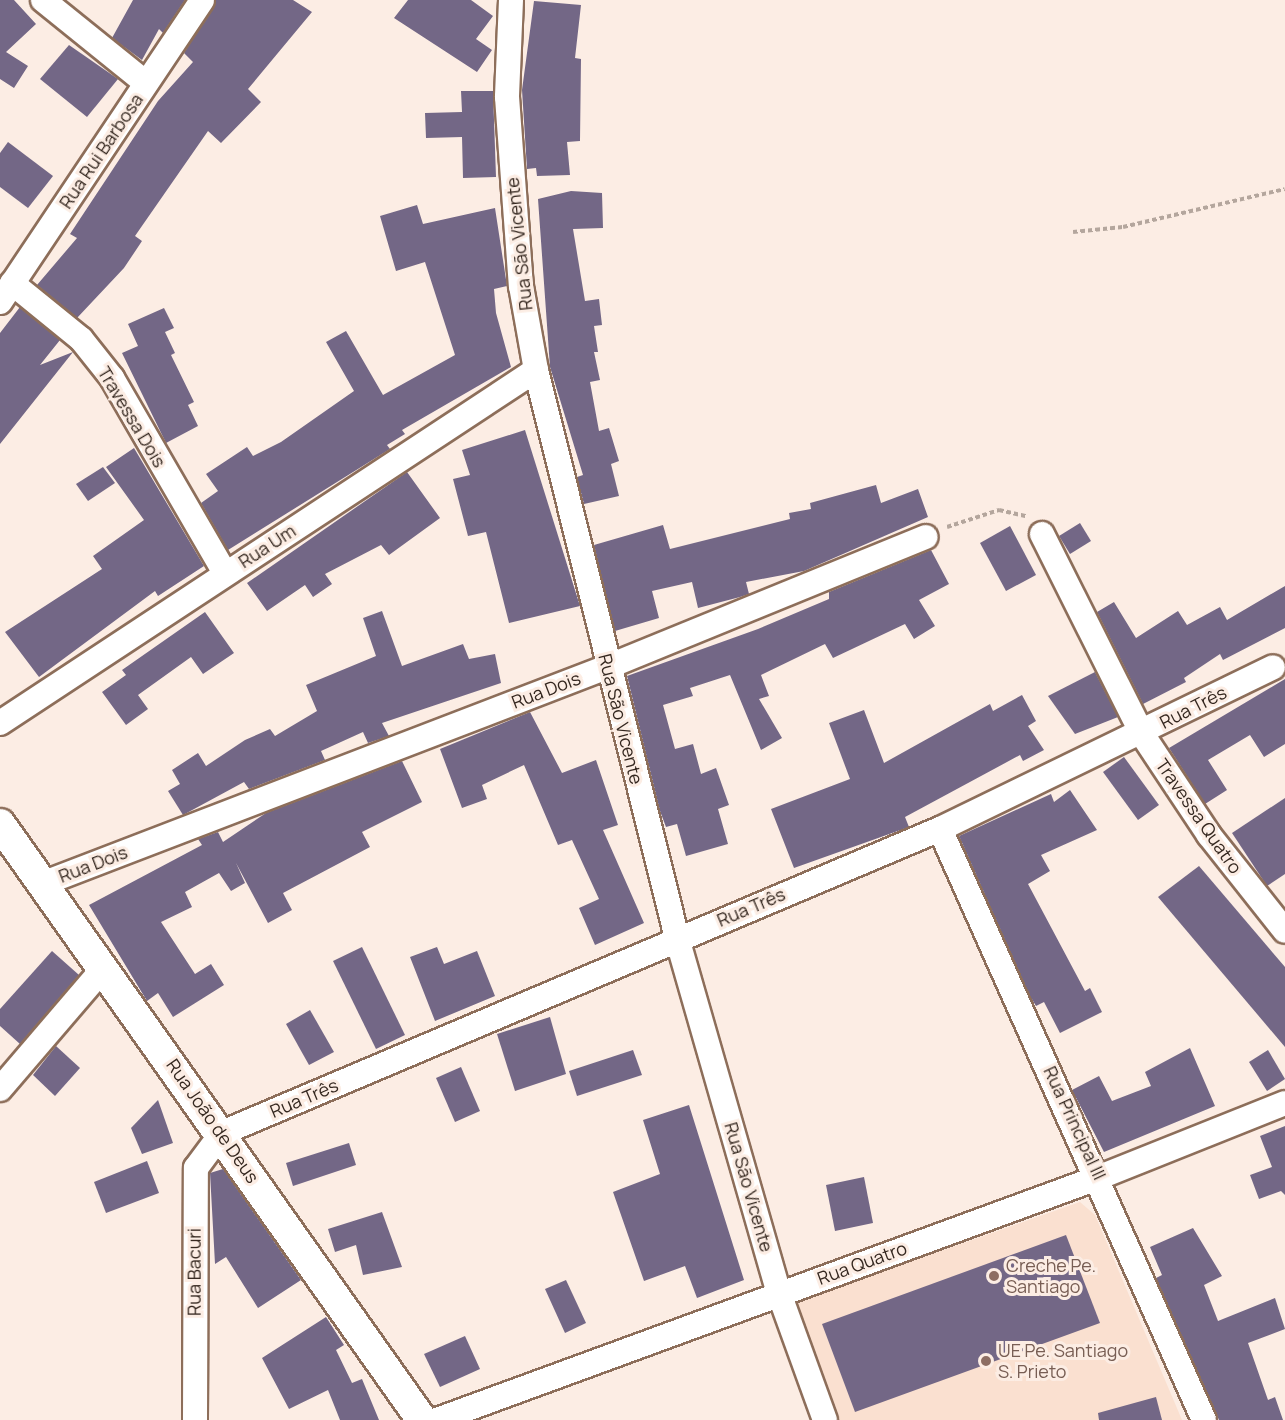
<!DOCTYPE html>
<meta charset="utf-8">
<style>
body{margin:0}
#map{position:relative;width:1285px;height:1420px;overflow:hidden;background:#fcede4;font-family:Manrope,sans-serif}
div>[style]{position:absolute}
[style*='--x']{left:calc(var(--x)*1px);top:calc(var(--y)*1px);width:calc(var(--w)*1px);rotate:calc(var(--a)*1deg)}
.built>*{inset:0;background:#fae0d0}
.building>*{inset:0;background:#736786}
.path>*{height:4px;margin-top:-2px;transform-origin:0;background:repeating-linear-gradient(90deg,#b4a69d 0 4.5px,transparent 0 7.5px)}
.roads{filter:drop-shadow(2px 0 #8d6e5a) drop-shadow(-2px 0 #8d6e5a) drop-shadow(0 2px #8d6e5a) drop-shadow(0 -2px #8d6e5a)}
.minor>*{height:24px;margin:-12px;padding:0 12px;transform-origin:12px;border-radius:12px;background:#fff}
.tertiary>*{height:30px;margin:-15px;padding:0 15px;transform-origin:15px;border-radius:15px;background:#fff}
.dots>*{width:16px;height:16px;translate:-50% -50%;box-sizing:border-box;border:3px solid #fcede4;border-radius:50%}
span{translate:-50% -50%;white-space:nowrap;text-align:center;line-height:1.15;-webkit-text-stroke:6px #fcede4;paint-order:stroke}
.street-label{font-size:18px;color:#34271f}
.education-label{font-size:18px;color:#785e54}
.left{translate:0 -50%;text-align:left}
</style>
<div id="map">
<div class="built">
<i style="clip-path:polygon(1080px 1202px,1095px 1215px,1182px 1420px,838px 1420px,793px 1303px)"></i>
</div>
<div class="building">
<i style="clip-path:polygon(0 0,14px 0,36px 24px,6px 52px,28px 66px,14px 88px,0 79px)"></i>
<i style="clip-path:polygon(133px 0,185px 0,163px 33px,159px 29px,142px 60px,112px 38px)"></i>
<i style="clip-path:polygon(216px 0,293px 0,312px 12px,248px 89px,261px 102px,221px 143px,208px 131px,135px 236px,142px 241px,124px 268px,77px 318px,37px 285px,77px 238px,70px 234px,158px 101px,193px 62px,184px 53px)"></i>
<i style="clip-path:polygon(408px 0,471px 0,493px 16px,476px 39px,492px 50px,477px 72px,394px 18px)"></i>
<i style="clip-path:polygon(534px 1px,581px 5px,575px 58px,581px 59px,580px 141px,567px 142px,570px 175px,537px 176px,536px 168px,527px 169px,522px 90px)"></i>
<i style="clip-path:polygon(69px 45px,118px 79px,87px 117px,40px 79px)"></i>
<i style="clip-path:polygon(461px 91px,493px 91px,496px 177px,463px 178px,462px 137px,426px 138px,425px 113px,462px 112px)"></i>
<i style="clip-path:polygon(8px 142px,53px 176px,28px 208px,0 187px,0 153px)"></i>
<i style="clip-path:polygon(571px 191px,602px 193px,603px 228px,573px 229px,585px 301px,599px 299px,602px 325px,594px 326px,598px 352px,594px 352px,600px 380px,590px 382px,599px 431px,609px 428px,619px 461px,611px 464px,619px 496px,584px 504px,577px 477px,583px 475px,550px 367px,538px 199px)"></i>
<i style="clip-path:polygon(417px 205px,423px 224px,495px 208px,507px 286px,494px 289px,496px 313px,511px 367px,402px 430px,405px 434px,387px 445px,390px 449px,228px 550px,201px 503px,218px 491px,206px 474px,247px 447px,253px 456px,281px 442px,354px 391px,326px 342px,346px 331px,383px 395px,455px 355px,425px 262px,396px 271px,380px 216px)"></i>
<i style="clip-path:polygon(20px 307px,60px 340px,40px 365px,73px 352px,0 444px,0 333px)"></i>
<i style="clip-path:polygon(164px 308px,174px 328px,165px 332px,175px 353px,171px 355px,194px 402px,188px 405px,198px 426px,166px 443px,122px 353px,138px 346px,128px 324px)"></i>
<i style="clip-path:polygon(525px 430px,580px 606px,509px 623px,486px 532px,468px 536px,453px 479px,470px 475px,462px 450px)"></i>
<i style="clip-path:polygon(134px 448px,204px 566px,158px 596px,155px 591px,39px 677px,5px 632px,102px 569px,93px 556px,144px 520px,106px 467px)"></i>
<i style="clip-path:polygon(103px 467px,115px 483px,88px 501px,76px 484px)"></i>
<i style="clip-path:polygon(407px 472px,440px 518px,389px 555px,381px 545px,325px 574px,332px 584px,313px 597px,305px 585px,267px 611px,247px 583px)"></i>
<i style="clip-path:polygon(876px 485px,881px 503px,918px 489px,928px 517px,804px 571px,746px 582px,749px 594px,740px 597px,698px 608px,692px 582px,652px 591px,659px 618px,615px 631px,594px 545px,663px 525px,670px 549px,790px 519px,789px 513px,811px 509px,810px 503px)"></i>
<i style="clip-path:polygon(1080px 523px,1091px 541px,1070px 554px,1059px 536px)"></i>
<i style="clip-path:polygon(1010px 526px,1036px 575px,1006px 591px,980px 543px)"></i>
<i style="clip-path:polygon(931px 550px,949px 584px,919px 600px,935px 626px,914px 639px,905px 624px,833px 658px,825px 644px,761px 675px,769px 696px,759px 699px,782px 738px,761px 750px,730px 675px,690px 688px,693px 696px,663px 705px,675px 749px,693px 744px,701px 774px,716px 768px,729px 805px,718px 809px,728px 844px,686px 856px,677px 824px,666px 827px,660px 811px,627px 676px,758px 629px,829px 599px,829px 592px)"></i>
<i style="clip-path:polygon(1285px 586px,1285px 628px,1223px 660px,1220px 654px,1184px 678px,1186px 682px,1143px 704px,1097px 612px,1114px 602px,1136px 638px,1178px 611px,1187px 625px,1220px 607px,1227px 620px)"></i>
<i style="clip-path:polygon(382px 611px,402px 666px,463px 644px,469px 659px,495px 654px,501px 683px,382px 723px,389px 736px,368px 743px,363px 732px,321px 751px,325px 760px,249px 789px,244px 782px,183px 815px,168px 791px,180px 784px,172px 770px,198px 753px,206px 766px,245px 740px,270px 729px,275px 736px,317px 711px,306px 685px,376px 656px,363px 618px)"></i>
<i style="clip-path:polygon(205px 612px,234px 653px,203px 674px,191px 657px,138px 695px,148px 709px,126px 725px,102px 692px,126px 675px,122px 670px)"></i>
<i style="clip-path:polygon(1095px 672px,1118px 717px,1075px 734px,1048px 696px)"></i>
<i style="clip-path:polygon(1285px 679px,1285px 744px,1264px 757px,1250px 735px,1208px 760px,1227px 790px,1205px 804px,1169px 748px)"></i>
<i style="clip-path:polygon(1022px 695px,1036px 721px,1028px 726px,1044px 750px,1023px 761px,1020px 755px,905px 817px,909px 827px,794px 868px,771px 809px,850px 779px,829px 723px,864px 710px,884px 763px,990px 704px,993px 711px)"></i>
<i style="clip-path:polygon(530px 712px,562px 773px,596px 760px,618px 825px,603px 830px,644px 923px,595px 945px,579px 908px,599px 899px,572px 840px,558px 845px,524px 765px,482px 785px,487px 799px,462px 808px,440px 749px)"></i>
<i style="clip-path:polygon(1124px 757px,1159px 805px,1138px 820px,1103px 772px)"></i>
<i style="clip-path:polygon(402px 761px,422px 802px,362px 832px,370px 847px,283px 893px,292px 910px,268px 923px,236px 863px,245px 883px,231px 891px,219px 873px,185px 892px,192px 907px,161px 922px,195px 974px,211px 964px,224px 985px,173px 1017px,158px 993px,147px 1001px,89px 905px,202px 845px,198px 839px,218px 832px,223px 842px,266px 813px)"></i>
<i style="clip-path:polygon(1070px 790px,1097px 830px,1041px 855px,1050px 871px,1028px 884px,1085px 991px,1090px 988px,1102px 1012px,1060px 1033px,1044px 1002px,1036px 1006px,1030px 996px,959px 836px,1051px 794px,1054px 802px)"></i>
<i style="clip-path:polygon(1285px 798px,1285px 874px,1267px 886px,1232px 833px)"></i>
<i style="clip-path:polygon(1199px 866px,1285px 967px,1285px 1047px,1158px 897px)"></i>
<i style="clip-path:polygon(362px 947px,405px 1035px,376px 1049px,333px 961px)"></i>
<i style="clip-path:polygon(437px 947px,444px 964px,477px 951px,495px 996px,435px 1021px,410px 957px)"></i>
<i style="clip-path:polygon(52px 951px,79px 975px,20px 1044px,0 1026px,0 1009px)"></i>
<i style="clip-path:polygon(310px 1010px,334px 1052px,309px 1065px,286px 1024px)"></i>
<i style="clip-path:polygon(550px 1017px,566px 1074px,515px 1091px,497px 1034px)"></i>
<i style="clip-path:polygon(56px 1046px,80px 1068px,55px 1096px,33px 1075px)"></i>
<i style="clip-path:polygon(1190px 1048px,1215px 1106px,1104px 1152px,1072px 1090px,1099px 1076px,1112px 1101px,1151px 1086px,1145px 1072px)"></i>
<i style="clip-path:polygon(633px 1050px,642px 1075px,577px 1096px,569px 1071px)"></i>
<i style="clip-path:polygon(1268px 1050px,1285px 1079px,1267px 1091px,1249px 1062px)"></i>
<i style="clip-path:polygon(461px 1067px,480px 1111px,455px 1122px,436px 1078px)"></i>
<i style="clip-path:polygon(158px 1100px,173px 1143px,142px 1154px,131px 1128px)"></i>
<i style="clip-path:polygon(689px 1105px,744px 1280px,697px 1298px,685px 1266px,644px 1281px,613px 1192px,660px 1174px,643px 1120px)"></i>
<i style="clip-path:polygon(1285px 1126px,1285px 1195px,1281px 1191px,1259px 1199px,1250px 1175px,1272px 1167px,1260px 1136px)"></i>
<i style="clip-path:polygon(349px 1143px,356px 1165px,293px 1186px,286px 1163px)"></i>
<i style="clip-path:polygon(147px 1161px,159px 1193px,106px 1213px,94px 1182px)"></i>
<i style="clip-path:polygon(223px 1169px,301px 1280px,258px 1308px,226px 1257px,215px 1264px,210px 1173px)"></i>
<i style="clip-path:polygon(864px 1177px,873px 1223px,835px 1231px,826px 1185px)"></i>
<i style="clip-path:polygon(382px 1212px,402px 1267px,363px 1275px,356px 1245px,335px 1252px,328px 1229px)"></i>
<i style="clip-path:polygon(1193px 1228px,1222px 1276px,1204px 1285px,1218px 1321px,1275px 1298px,1285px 1329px,1248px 1343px,1268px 1400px,1275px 1397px,1283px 1420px,1219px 1420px,1156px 1278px,1162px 1275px,1150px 1247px)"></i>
<i style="clip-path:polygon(1066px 1235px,1100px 1323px,855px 1412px,822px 1324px)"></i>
<i style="clip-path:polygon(566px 1280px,586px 1323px,565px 1333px,545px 1289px)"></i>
<i style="clip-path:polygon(326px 1317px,344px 1345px,336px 1350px,352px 1383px,362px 1379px,379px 1420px,340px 1420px,328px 1390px,289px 1409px,262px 1358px)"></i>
<i style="clip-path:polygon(465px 1336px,480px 1369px,440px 1387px,424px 1354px)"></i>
<i style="clip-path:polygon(1156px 1397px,1162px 1420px,1099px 1420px,1098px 1413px)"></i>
</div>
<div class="path">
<i style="--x:1073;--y:232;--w:50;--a:-5.7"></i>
<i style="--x:1123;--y:227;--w:166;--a:-13.2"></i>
<i style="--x:947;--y:527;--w:55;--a:-18.1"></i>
<i style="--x:999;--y:510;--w:28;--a:13"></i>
</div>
<div class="roads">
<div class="minor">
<i style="--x:43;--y:0;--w:132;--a:38.9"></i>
<i style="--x:511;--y:0;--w:97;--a:92.4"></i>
<i style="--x:507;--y:97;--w:190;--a:85.8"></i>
<i style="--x:521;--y:286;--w:85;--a:79.9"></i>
<i style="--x:536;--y:370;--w:585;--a:76.06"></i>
<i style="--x:677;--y:938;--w:369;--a:74"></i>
<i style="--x:779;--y:1293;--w:135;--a:70.1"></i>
<i style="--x:12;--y:283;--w:89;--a:39.1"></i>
<i style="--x:81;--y:339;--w:50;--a:51.5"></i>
<i style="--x:112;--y:378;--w:225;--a:59.9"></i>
<i style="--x:0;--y:302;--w:363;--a:-56.2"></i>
<i style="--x:1042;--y:534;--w:224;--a:63.4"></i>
<i style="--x:1142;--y:734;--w:121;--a:56.4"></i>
<i style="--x:1209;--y:835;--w:122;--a:51.6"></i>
<i style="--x:0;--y:723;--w:642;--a:-33.37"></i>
<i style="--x:940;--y:829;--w:647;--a:65.93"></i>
<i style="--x:42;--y:884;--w:605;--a:-21.01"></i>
<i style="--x:607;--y:667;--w:344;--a:-22.2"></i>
<i style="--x:0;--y:1089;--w:158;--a:-49.4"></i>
<i style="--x:195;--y:1420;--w:252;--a:-89.8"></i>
<i style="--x:196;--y:1168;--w:44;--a:-53.4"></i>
<i style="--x:222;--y:1133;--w:780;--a:-22.95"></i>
<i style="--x:940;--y:829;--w:370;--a:-25.9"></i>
<i style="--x:437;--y:1420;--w:706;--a:-20.13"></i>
<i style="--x:1100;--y:1177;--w:199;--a:-21.8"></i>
</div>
<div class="tertiary">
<i style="--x:0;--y:824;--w:730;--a:54.7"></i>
</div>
</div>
<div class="dots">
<i style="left:994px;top:1276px;background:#8d6e63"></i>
<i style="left:986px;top:1361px;background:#8d6e63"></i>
</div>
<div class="street-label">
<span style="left:101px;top:151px;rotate:-56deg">Rua Rui Barbosa</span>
<span style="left:519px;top:244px;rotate:-96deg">Rua São Vicente</span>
<span style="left:132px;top:417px;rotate:59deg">Travessa Dois</span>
<span style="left:267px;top:546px;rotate:-33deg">Rua Um</span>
<span style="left:546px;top:690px;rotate:-21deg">Rua Dois</span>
<span style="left:1193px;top:707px;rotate:-27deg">Rua Três</span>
<span style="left:621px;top:719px;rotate:76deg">Rua São Vicente</span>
<span style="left:1199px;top:816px;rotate:55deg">Travessa Quatro</span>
<span style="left:93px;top:864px;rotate:-21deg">Rua Dois</span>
<span style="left:751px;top:907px;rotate:-23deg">Rua Três</span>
<span style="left:304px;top:1098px;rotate:-23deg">Rua Três</span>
<span style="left:213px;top:1121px;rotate:55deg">Rua João de Deus</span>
<span style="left:1075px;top:1123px;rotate:65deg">Rua Principal III</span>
<span style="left:749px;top:1187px;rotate:74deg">Rua São Vicente</span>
<span style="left:862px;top:1263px;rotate:-20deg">Rua Quatro</span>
<span style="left:194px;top:1272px;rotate:-90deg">Rua Bacuri</span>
</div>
<div class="education-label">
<span class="left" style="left:1006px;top:1276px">Creche Pe.<br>Santiago</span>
<span class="left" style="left:998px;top:1361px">UE Pe. Santiago<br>S. Prieto</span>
</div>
</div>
